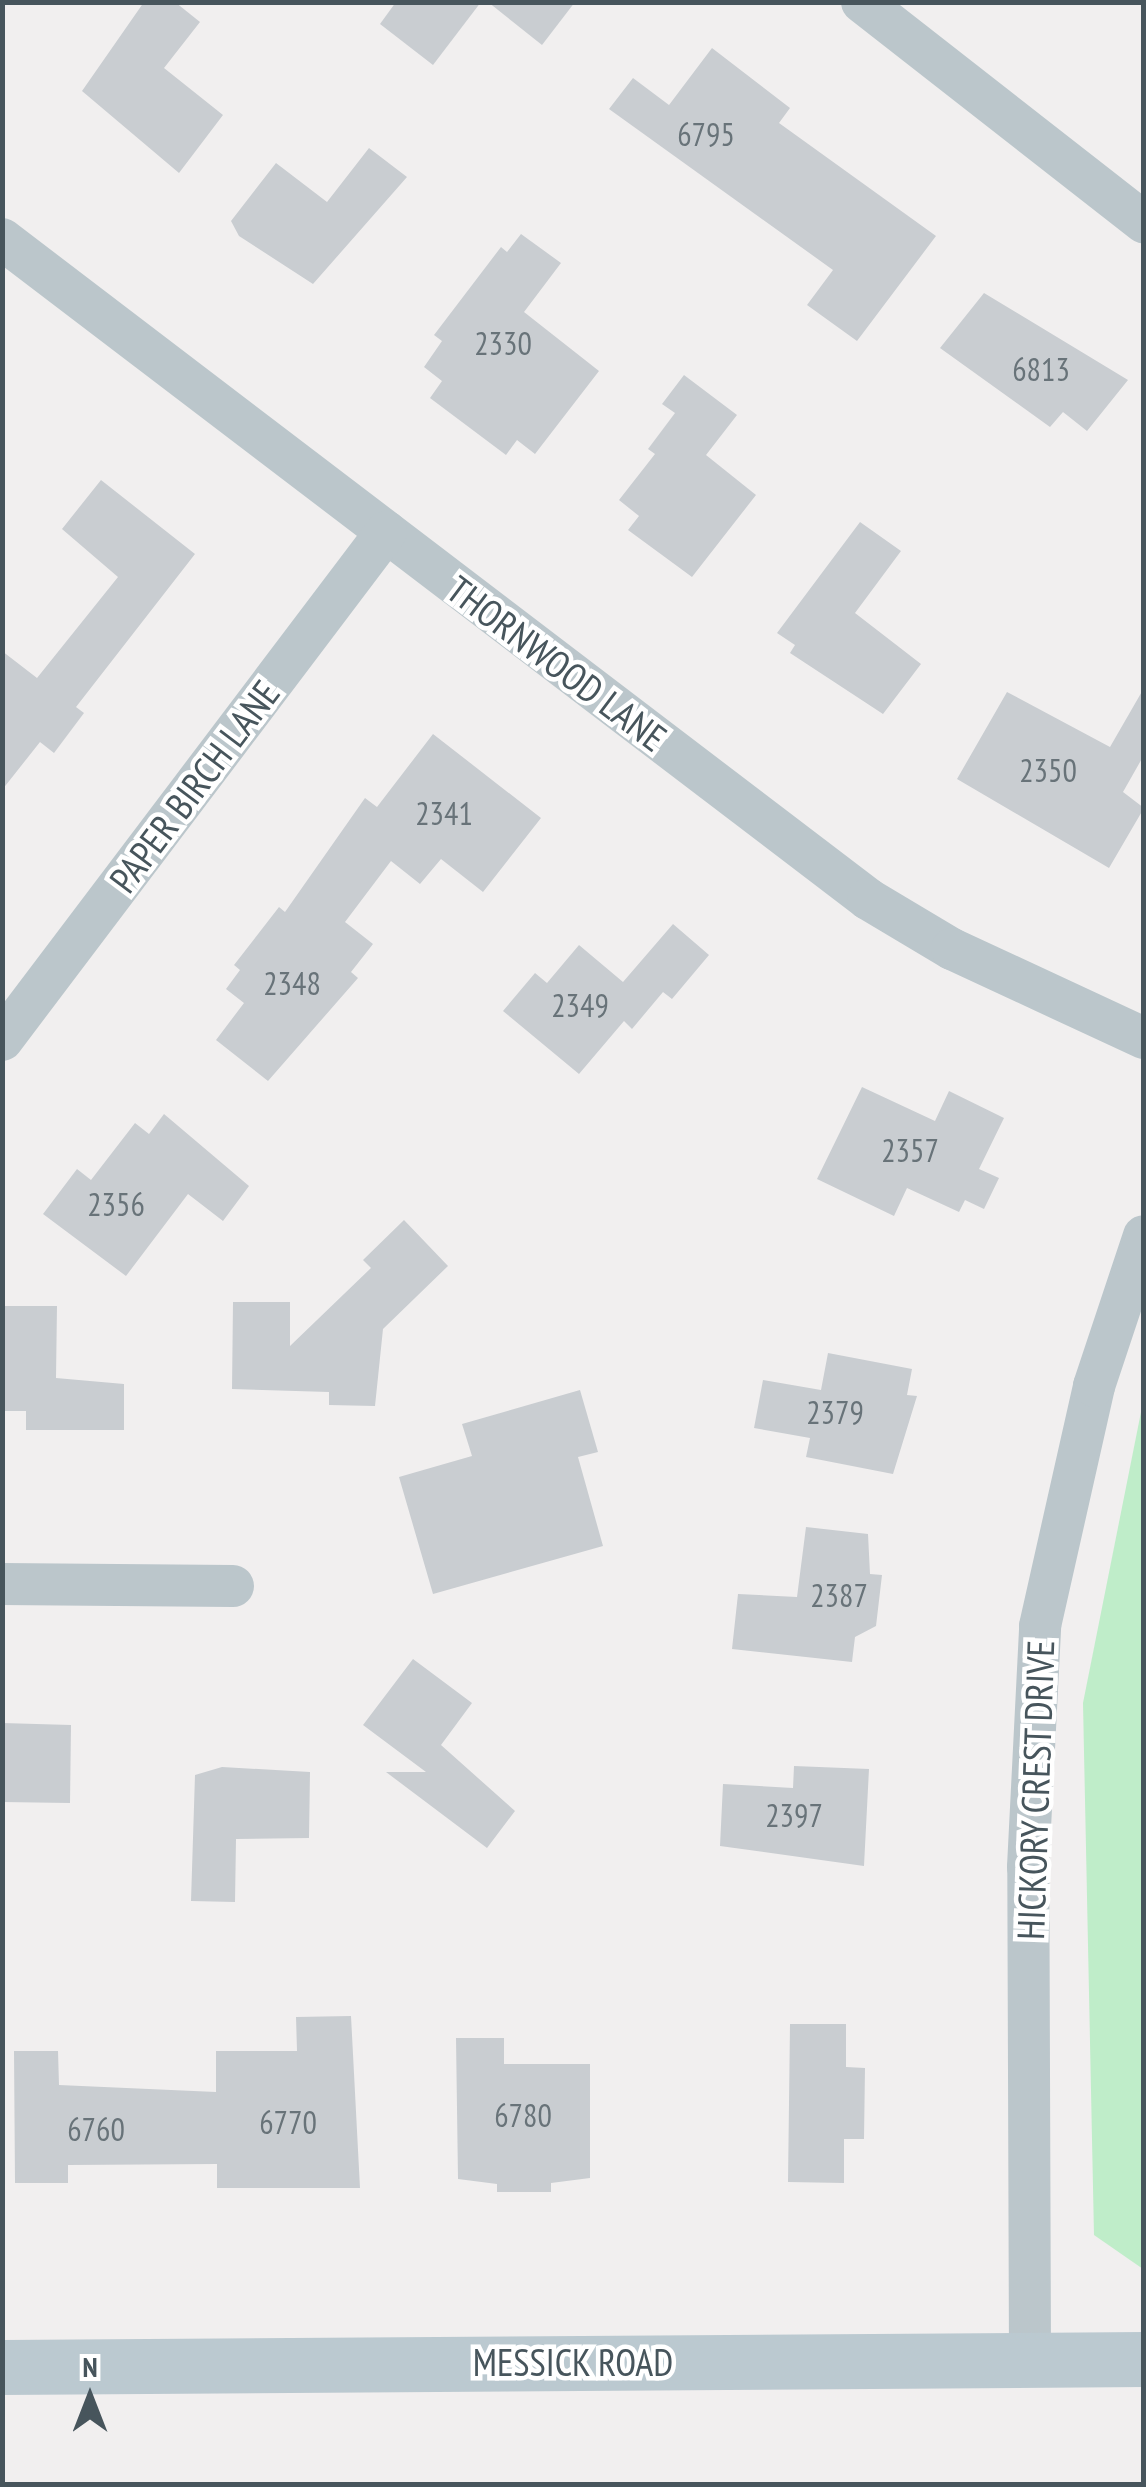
<!DOCTYPE html>
<style>
body{margin:0}
#map{position:relative;width:1146px;height:2487px;overflow:hidden;background:#f1efef;font-family:"PT Sans Narrow",sans-serif}
div>[style]{position:absolute}
[style*='--x']{left:calc(var(--x)*1px);top:calc(var(--y)*1px);width:calc(var(--w)*1px);rotate:calc(var(--a)*1deg)}
.green>*{inset:0;background:#bfedc9}
.building>*{inset:0;background:#c9cdd1}
.street>*{height:42px;margin:-21px;padding:0 21px;transform-origin:21px;border-radius:21px;background:#bbc6cb}
.secondary>*{height:55px;margin:-27.5px;padding:0 27.5px;transform-origin:27.5px;border-radius:27.5px;background:#bbc9d0}
span{translate:-50% -50%;white-space:nowrap;text-align:center;line-height:1.15;-webkit-text-stroke:9px #fff;paint-order:stroke}
.number-label{font-size:32px;color:#687379}
.number-label span{-webkit-text-stroke-width:0}
.street-label{font-size:38px;color:#47555c}
.frame{position:absolute;inset:0;border:5px solid #47555c;pointer-events:none}
.north{position:absolute;left:40px;top:2347px;width:100px;height:100px;-webkit-text-stroke:8px #fff;paint-order:stroke;rotate:0deg;font-size:28px;font-weight:700;line-height:40px;text-align:center;color:#47555c}
.north::after{content:'';display:block;margin:auto;width:35px;height:45px;background:#47555c;clip-path:polygon(50% 0,100% 100%,50% 72%,0 100%)}
</style>
<div id="map">
<div class="green">
<i style="clip-path:polygon(1143px 1402px,1144px 2269px,1143px 2269px,1094px 2235px,1083px 1703px)"></i>
</div>
<div class="building">
<i style="clip-path:polygon(144px 2px,175px 2px,200px 22px,164px 68px,223px 115px,179px 173px,82px 91px)"></i>
<i style="clip-path:polygon(396px 2px,481px 2px,433px 65px,380px 24px)"></i>
<i style="clip-path:polygon(488px 2px,575px 2px,542px 45px)"></i>
<i style="clip-path:polygon(712px 48px,790px 108px,779px 123px,936px 236px,857px 341px,807px 305px,833px 270px,609px 109px,633px 78px,669px 105px)"></i>
<i style="clip-path:polygon(369px 148px,407px 177px,313px 284px,239px 236px,231px 221px,276px 163px,327px 202px)"></i>
<i style="clip-path:polygon(521px 234px,561px 263px,524px 312px,599px 371px,535px 454px,517px 440px,506px 455px,430px 398px,442px 381px,424px 367px,442px 341px,434px 335px,501px 247px,507px 252px)"></i>
<i style="clip-path:polygon(984px 293px,1128px 380px,1087px 431px,1063px 412px,1050px 427px,940px 348px)"></i>
<i style="clip-path:polygon(684px 375px,737px 415px,706px 455px,756px 495px,692px 577px,628px 530px,639px 516px,619px 500px,655px 454px,648px 449px,675px 413px,662px 404px)"></i>
<i style="clip-path:polygon(101px 480px,195px 554px,76px 707px,84px 713px,54px 753px,40px 742px,2px 790px,2px 651px,37px 678px,118px 577px,62px 529px)"></i>
<i style="clip-path:polygon(860px 522px,901px 551px,855px 613px,921px 664px,883px 714px,790px 653px,795px 645px,777px 633px)"></i>
<i style="clip-path:polygon(1144px 688px,1144px 755px,1123px 792px,1144px 808px,1109px 868px,957px 779px,1007px 692px,1110px 747px)"></i>
<i style="clip-path:polygon(433px 734px,541px 818px,483px 892px,441px 859px,420px 884px,391px 861px,345px 922px,373px 944px,351px 972px,358px 978px,268px 1081px,216px 1040px,244px 1003px,226px 989px,240px 970px,234px 965px,279px 907px,285px 912px,365px 798px,377px 807px)"></i>
<i style="clip-path:polygon(673px 924px,709px 955px,672px 999px,663px 992px,632px 1029px,624px 1021px,579px 1074px,503px 1011px,535px 973px,547px 983px,579px 945px,623px 982px)"></i>
<i style="clip-path:polygon(862px 1087px,935px 1121px,949px 1091px,1004px 1118px,979px 1169px,999px 1178px,984px 1209px,965px 1200px,959px 1212px,907px 1188px,894px 1216px,817px 1179px)"></i>
<i style="clip-path:polygon(164px 1114px,249px 1186px,223px 1221px,188px 1194px,126px 1276px,43px 1214px,77px 1169px,91px 1180px,135px 1123px,149px 1134px)"></i>
<i style="clip-path:polygon(404px 1220px,448px 1266px,383px 1329px,375px 1406px,329px 1405px,329px 1392px,232px 1389px,233px 1302px,290px 1302px,290px 1346px,371px 1268px,363px 1260px)"></i>
<i style="clip-path:polygon(2px 1306px,57px 1306px,56px 1378px,124px 1384px,124px 1430px,26px 1430px,26px 1411px,2px 1411px)"></i>
<i style="clip-path:polygon(828px 1353px,912px 1369px,907px 1395px,917px 1396px,893px 1474px,806px 1457px,810px 1438px,754px 1428px,763px 1380px,821px 1390px)"></i>
<i style="clip-path:polygon(580px 1390px,598px 1452px,578px 1457px,603px 1546px,433px 1594px,399px 1477px,472px 1456px,462px 1424px)"></i>
<i style="clip-path:polygon(806px 1527px,868px 1534px,870px 1574px,882px 1575px,876px 1626px,855px 1637px,852px 1662px,732px 1649px,738px 1594px,797px 1597px)"></i>
<i style="clip-path:polygon(413px 1659px,472px 1703px,441px 1745px,515px 1811px,487px 1848px,386px 1772px,426px 1772px,363px 1725px)"></i>
<i style="clip-path:polygon(2px 1723px,71px 1725px,70px 1803px,2px 1802px)"></i>
<i style="clip-path:polygon(794px 1766px,869px 1769px,864px 1866px,720px 1846px,723px 1784px,793px 1788px)"></i>
<i style="clip-path:polygon(222px 1767px,310px 1772px,309px 1838px,236px 1839px,235px 1902px,191px 1901px,195px 1775px)"></i>
<i style="clip-path:polygon(351px 2016px,360px 2188px,217px 2188px,217px 2164px,68px 2165px,68px 2183px,15px 2183px,14px 2051px,58px 2051px,59px 2085px,216px 2092px,216px 2051px,297px 2051px,296px 2017px)"></i>
<i style="clip-path:polygon(790px 2024px,846px 2024px,846px 2067px,865px 2068px,864px 2139px,844px 2139px,844px 2183px,788px 2182px)"></i>
<i style="clip-path:polygon(456px 2038px,504px 2038px,504px 2064px,590px 2064px,590px 2178px,551px 2183px,551px 2192px,497px 2192px,497px 2184px,458px 2179px)"></i>
</div>
<div class="street">
<i style="--x:862;--y:2;--w:358;--a:38"></i>
<i style="--x:2;--y:239;--w:1089;--a:37.31"></i>
<i style="--x:868;--y:899;--w:98;--a:30.8"></i>
<i style="--x:952;--y:949;--w:212;--a:24.9"></i>
<i style="--x:2;--y:1040;--w:637;--a:-52.91"></i>
<i style="--x:2;--y:1584;--w:231;--a:0.5"></i>
<i style="--x:1030;--y:2359;--w:492;--a:-90.2"></i>
<i style="--x:1028;--y:1867;--w:241;--a:-87.1"></i>
<i style="--x:1040;--y:1626;--w:246;--a:-77.3"></i>
<i style="--x:1094;--y:1386;--w:158;--a:-71.6"></i>
</div>
<div class="secondary">
<i style="--x:2;--y:2367;--w:1142;--a:-0.4"></i>
</div>
<div class="number-label">
<span style="left:706px;top:134px">6795</span>
<span style="left:503px;top:343px">2330</span>
<span style="left:1041px;top:369px">6813</span>
<span style="left:1048px;top:770px">2350</span>
<span style="left:444px;top:813px">2341</span>
<span style="left:292px;top:983px">2348</span>
<span style="left:580px;top:1005px">2349</span>
<span style="left:910px;top:1150px">2357</span>
<span style="left:116px;top:1204px">2356</span>
<span style="left:835px;top:1412px">2379</span>
<span style="left:839px;top:1595px">2387</span>
<span style="left:794px;top:1815px">2397</span>
<span style="left:523px;top:2115px">6780</span>
<span style="left:288px;top:2122px">6770</span>
<span style="left:96px;top:2129px">6760</span>
</div>
<div class="street-label">
<span style="left:557px;top:663px;rotate:37deg">THORNWOOD LANE</span>
<span style="left:194px;top:786px;rotate:-53deg">PAPER BIRCH LANE</span>
<span style="left:1035px;top:1790px;rotate:-88deg">HICKORY CREST DRIVE</span>
<span style="left:573px;top:2362px">MESSICK ROAD</span>
</div>
<div class="frame"></div>
<div class="north">N</div>
</div>
